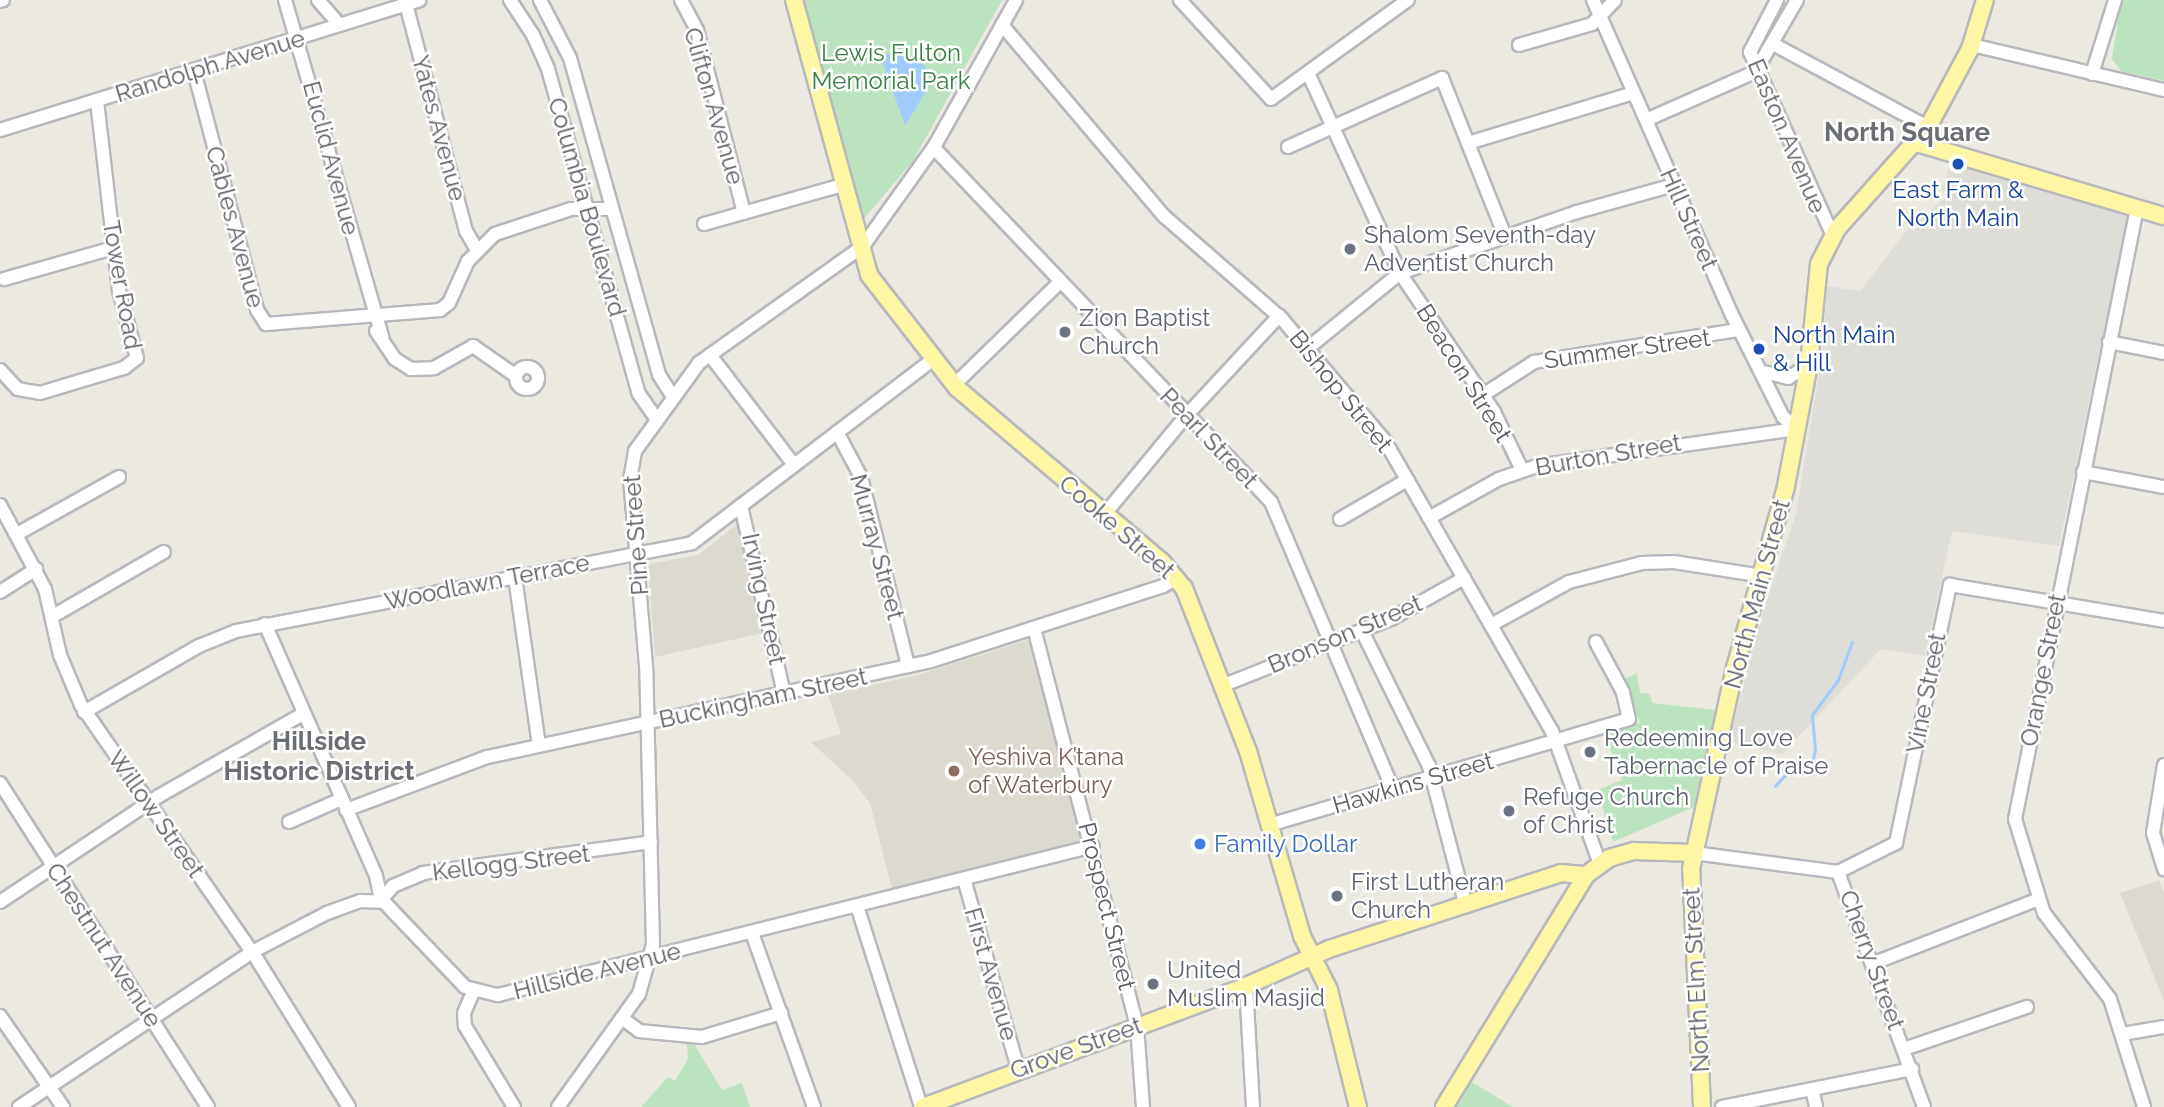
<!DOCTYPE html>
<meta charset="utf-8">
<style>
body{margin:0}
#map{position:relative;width:2164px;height:1107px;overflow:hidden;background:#eceae0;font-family:Raleway,sans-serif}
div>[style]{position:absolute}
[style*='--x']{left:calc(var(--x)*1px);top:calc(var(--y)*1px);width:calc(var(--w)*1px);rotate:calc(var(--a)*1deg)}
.industrial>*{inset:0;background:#dfddd8}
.education>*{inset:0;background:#dcd9ce}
.green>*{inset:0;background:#bce3c0}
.water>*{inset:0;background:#9fccfd}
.stream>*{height:2.5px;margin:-1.25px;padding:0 1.25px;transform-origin:1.25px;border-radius:1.25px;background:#9fccfd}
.roads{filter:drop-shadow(2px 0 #b6b8bd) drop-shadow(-2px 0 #b6b8bd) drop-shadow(0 2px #b6b8bd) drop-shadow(0 -2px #b6b8bd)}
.minor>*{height:12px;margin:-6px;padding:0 6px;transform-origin:6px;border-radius:6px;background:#fff}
.minor>.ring{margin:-6px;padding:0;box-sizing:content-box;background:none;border:12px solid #fff;border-radius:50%}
.major>*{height:16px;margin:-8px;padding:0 8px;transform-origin:8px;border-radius:8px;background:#fdf6a4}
.dots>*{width:19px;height:19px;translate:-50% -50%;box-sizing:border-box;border:4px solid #fff;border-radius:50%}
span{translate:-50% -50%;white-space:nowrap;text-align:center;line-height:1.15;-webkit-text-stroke:5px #fff;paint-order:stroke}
.park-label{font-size:24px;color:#368240}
.street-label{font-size:24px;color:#595c61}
.transit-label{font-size:24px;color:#164399}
.left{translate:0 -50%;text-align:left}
.worship-label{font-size:24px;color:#5b616d}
.education-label{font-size:24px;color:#785e54}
.shop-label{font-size:24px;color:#366cbe}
.neighbourhood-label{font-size:26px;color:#6a6e73;font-weight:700}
</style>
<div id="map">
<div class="industrial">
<i style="clip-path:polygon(1951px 162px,2128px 215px,2059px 546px,1952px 531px,1925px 656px,1881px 649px,1782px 754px,1729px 742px,1757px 629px,1796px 514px,1822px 354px,1827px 286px,1860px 291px,1912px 224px,1948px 196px,1942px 188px)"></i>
</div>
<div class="education">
<i style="clip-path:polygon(740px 522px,763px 633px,655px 657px,648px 564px,698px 555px)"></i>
<i style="clip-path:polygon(1028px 640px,1083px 840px,892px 889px,870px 803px,852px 780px,811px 742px,841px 734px,828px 695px,918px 675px)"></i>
<i style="clip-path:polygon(2159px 880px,2164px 892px,2164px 1001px,2120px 893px)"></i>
</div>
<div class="green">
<i style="clip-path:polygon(804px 0,1002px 0,913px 161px,863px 220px)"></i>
<i style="clip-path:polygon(2121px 0,2164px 0,2164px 81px,2121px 71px,2112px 59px)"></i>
<i style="clip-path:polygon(1637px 673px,1640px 693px,1650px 694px,1652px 703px,1716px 710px,1694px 807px,1613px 842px,1599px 795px,1584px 801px,1583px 796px,1622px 780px,1604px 733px,1640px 723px,1623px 680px)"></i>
<i style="clip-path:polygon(687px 1043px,694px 1044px,722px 1090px,742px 1083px,750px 1107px,641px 1107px,668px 1077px,675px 1081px,688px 1059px)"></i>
<i style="clip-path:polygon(1472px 1082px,1513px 1107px,1457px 1107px)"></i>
</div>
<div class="water">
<i style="clip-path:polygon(880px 54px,908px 55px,925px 66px,929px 86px,905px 126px)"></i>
</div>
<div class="stream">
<i style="--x:1775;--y:786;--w:33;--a:-47"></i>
<i style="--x:1797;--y:762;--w:15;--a:0"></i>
<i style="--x:1812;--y:762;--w:12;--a:-76"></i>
<i style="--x:1815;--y:750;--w:35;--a:-95"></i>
<i style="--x:1812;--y:715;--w:44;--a:-53.4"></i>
<i style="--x:1838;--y:680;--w:40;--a:-69.8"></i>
</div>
<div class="roads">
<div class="minor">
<i style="--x:285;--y:0;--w:351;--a:73.9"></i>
<i style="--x:318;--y:0;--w:33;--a:49"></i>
<i style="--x:510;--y:0;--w:42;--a:56.7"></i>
<i style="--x:533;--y:35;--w:37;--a:66"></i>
<i style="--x:548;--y:69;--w:337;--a:74.4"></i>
<i style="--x:639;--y:394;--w:29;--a:55"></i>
<i style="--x:540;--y:0;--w:65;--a:62.7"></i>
<i style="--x:570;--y:58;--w:329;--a:74.3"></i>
<i style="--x:659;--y:375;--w:24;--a:57"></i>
<i style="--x:681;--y:0;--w:34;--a:62"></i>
<i style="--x:697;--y:30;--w:189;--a:75.6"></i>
<i style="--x:1180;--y:0;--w:134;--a:47.4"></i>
<i style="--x:1271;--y:99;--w:169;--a:-35.9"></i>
<i style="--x:1593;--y:0;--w:344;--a:66.2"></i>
<i style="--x:1732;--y:315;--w:114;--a:63.4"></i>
<i style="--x:1783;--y:417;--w:19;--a:39"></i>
<i style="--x:1777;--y:0;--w:59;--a:117.4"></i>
<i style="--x:1750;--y:52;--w:202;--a:65.7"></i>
<i style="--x:0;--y:1;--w:3;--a:-18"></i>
<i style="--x:406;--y:4;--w:235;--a:75.2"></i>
<i style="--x:466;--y:231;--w:22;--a:60"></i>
<i style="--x:1002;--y:25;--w:252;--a:49.7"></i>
<i style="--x:1165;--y:217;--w:155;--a:41.1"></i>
<i style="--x:1282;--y:319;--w:160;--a:49.8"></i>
<i style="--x:1385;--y:441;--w:335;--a:60.1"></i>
<i style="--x:1552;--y:731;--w:141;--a:70.2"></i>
<i style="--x:1773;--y:44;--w:176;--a:28.2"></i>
<i style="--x:1519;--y:45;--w:76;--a:-16"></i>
<i style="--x:1592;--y:24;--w:33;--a:-46"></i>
<i style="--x:1972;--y:45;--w:197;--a:13.2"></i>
<i style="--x:194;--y:71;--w:247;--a:75.2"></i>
<i style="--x:257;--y:310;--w:17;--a:57"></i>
<i style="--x:266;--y:324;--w:175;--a:-4.6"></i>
<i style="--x:440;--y:310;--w:11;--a:-38"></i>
<i style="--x:449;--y:303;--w:46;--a:-65.7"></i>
<i style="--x:468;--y:261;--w:38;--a:-45"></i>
<i style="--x:495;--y:234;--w:80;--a:-18.2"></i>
<i style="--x:571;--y:209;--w:41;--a:0"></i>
<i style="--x:1308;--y:73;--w:220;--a:65.3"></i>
<i style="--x:1400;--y:273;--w:168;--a:55.9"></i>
<i style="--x:1494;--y:412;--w:64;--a:64.2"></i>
<i style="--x:2092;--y:74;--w:77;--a:-72.7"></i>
<i style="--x:1646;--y:120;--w:119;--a:-23.8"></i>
<i style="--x:1755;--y:72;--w:83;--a:-59.7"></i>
<i style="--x:0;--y:130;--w:439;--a:-17.2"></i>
<i style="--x:1468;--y:143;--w:173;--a:-16.8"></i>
<i style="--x:1288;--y:147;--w:169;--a:-24.1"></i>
<i style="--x:1442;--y:78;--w:170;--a:68.3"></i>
<i style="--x:934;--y:148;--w:489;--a:46.4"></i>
<i style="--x:1271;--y:502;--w:312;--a:67"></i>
<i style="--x:2137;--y:208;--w:623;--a:101.29"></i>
<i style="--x:2015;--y:819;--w:98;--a:72.9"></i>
<i style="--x:2044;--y:913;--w:108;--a:52.5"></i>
<i style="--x:2110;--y:999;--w:113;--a:72.5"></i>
<i style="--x:704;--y:224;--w:144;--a:-15.7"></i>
<i style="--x:4;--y:279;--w:113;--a:-15.9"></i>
<i style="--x:376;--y:331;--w:34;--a:56"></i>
<i style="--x:395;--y:359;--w:19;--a:32"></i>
<i style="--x:411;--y:369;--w:23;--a:-2"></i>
<i style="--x:434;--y:368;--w:45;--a:-29.4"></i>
<i style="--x:473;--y:346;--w:52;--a:34.9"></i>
<i style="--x:2109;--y:342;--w:56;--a:11.3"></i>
<i style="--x:1308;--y:348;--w:119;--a:-39.2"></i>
<i style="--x:1400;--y:273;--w:187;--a:-19"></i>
<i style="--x:1577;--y:212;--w:101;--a:-15.6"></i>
<i style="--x:710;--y:355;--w:138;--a:52.6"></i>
<i class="ring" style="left:516px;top:367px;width:10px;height:10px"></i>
<i style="--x:0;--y:370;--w:26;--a:47"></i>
<i style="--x:18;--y:389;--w:22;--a:10"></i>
<i style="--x:40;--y:393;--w:88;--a:-16.6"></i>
<i style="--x:124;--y:368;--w:16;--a:-38"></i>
<i style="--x:137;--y:358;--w:69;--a:-105"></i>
<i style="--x:119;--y:291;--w:191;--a:-96.6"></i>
<i style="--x:1764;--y:372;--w:25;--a:14"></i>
<i style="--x:1788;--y:378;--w:25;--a:-32"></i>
<i style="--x:954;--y:385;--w:146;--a:-44.2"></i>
<i style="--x:1483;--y:395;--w:61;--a:-32.9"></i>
<i style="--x:1534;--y:362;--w:207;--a:-8.9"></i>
<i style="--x:837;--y:432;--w:51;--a:61.9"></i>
<i style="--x:861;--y:477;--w:195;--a:76"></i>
<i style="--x:2083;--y:472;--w:82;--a:10.5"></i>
<i style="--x:0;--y:505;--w:95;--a:61.8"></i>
<i style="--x:45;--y:589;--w:68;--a:77.2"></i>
<i style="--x:60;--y:655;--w:54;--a:67.2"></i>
<i style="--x:81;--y:705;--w:311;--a:55.3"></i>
<i style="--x:258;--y:961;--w:172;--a:58.1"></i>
<i style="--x:741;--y:506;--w:192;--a:77.1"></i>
<i style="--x:1104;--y:515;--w:129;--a:-50.4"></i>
<i style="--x:1186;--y:416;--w:137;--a:-47.1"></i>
<i style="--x:1429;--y:518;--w:80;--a:-29.1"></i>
<i style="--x:1499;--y:479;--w:39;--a:-19"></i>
<i style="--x:1536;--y:466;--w:264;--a:-8.1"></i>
<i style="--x:1340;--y:519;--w:78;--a:-30.2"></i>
<i style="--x:17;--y:534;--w:117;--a:-29.2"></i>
<i style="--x:515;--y:577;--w:170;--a:81.9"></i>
<i style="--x:0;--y:592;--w:43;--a:-32.6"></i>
<i style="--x:53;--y:616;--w:128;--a:-30"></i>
<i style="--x:265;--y:624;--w:275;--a:66.2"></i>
<i style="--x:376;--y:876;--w:25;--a:78"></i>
<i style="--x:1491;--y:625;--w:89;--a:-28.9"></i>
<i style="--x:1569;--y:582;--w:75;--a:-14.6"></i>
<i style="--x:1642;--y:563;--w:32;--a:-2"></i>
<i style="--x:1674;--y:562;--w:89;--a:9"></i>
<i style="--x:1034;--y:628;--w:411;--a:75.5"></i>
<i style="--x:1137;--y:1026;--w:81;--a:85.8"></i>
<i style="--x:1362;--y:631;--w:151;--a:63.6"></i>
<i style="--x:1429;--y:766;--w:145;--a:75.2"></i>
<i style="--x:1224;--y:685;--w:180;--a:-21.6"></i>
<i style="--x:1391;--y:619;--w:84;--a:-29.3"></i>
<i style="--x:84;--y:712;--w:133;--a:-29.9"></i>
<i style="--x:199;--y:646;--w:40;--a:-22"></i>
<i style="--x:236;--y:631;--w:464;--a:-10.9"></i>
<i style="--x:692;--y:543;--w:302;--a:-37.3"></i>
<i style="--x:2164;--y:765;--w:69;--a:99.2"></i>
<i style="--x:2153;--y:833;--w:38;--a:73"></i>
<i style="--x:0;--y:783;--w:385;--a:57.3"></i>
<i style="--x:346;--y:810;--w:151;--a:-20.6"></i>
<i style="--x:487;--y:757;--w:454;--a:-12.2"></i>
<i style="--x:931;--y:661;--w:244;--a:-17.9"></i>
<i style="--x:1163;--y:586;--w:16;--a:-30"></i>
<i style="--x:289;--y:822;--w:58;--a:-23.5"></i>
<i style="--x:1269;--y:825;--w:375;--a:-16.4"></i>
<i style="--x:1629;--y:719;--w:28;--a:-103"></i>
<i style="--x:1623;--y:692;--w:57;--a:-118.4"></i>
<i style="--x:1694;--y:853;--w:145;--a:7.5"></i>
<i style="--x:1838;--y:872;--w:250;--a:69.9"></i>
<i style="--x:1838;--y:872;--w:65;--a:-26.6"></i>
<i style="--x:1896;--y:843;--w:264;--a:-78.2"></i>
<i style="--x:1950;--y:585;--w:217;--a:9.5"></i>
<i style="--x:964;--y:879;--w:197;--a:74.1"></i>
<i style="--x:381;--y:900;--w:18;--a:-49"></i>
<i style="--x:393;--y:886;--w:33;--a:-23"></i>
<i style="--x:423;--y:873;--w:230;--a:-7.7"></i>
<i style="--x:0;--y:902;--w:191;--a:-33.7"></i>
<i style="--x:159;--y:796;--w:166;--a:-29.7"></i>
<i style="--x:857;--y:906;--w:211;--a:72.3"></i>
<i style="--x:752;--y:933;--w:185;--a:70.4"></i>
<i style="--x:1874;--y:963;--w:177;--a:-21.2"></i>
<i style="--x:1246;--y:986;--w:121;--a:86.7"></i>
<i style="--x:473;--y:992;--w:23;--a:113"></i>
<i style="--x:464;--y:1013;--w:13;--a:86"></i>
<i style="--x:465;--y:1026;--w:95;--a:58.8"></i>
<i style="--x:0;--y:1016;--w:111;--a:55.3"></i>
<i style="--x:622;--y:1018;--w:21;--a:37"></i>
<i style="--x:639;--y:1031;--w:63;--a:5.4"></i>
<i style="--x:702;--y:1037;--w:83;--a:-16.9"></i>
<i style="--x:2122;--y:1034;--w:43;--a:-9.5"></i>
<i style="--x:1904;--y:1049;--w:130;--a:-18.9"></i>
<i style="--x:1812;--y:1089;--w:18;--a:77"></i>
<i style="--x:19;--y:1107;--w:280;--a:-33.6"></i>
<i style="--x:252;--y:952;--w:85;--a:-27.5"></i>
<i style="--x:327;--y:913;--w:35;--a:-20"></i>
<i style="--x:360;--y:901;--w:24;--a:2"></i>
<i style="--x:384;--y:902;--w:117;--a:46.4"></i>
<i style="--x:465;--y:987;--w:34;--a:14"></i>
<i style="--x:498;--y:995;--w:613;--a:-14.06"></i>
<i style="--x:558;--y:1107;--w:139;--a:-54.4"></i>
<i style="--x:639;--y:994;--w:51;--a:-74.1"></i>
<i style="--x:653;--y:945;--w:279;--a:-91.4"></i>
<i style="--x:646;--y:666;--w:187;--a:-94.9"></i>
<i style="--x:630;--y:480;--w:29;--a:-80"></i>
<i style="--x:635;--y:451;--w:109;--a:-54"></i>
<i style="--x:699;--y:363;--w:201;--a:-35.5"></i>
<i style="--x:863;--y:246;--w:122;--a:-54.4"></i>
<i style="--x:934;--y:147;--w:168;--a:-60.8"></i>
<i style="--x:1722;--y:1107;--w:194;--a:-11.3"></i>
</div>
<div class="major">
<i style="--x:794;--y:0;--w:285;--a:74.7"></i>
<i style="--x:869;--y:275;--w:143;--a:52.1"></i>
<i style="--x:957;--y:388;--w:269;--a:40.3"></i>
<i style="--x:1162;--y:562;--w:34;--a:50"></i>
<i style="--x:1184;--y:588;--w:175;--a:68.6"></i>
<i style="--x:1248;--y:751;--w:193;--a:73.7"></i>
<i style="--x:1302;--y:936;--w:60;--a:63.4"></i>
<i style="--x:1329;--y:990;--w:121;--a:76.1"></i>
<i style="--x:1917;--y:143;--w:258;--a:16.5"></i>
<i style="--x:923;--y:1107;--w:345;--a:-20.5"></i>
<i style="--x:1246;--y:986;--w:91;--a:-24"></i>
<i style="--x:1329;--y:949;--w:244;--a:-18.1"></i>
<i style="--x:1561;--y:873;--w:25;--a:5"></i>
<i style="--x:1444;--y:1107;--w:272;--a:-58.5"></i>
<i style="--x:1586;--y:875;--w:29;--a:-36"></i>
<i style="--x:1609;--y:858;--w:26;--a:-16"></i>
<i style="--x:1634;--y:851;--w:60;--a:1.9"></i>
<i style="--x:1702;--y:1107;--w:238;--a:-92.6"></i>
<i style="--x:1691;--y:869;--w:206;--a:-77.7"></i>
<i style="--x:1735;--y:668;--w:189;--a:-74.3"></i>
<i style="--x:1786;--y:486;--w:124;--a:-79.3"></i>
<i style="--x:1809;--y:364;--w:100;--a:-84.3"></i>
<i style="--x:1819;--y:264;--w:39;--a:-63"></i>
<i style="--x:1837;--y:229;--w:137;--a:-48.3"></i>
<i style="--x:1928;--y:127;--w:89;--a:-61.7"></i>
<i style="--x:1970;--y:49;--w:51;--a:-73"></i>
</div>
</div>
<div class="dots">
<i style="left:1958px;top:164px;background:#1a4fb4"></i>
<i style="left:1350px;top:249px;background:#6b7280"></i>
<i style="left:1065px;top:332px;background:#6b7280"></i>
<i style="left:1759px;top:349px;background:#1a4fb4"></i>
<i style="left:1590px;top:752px;background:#6b7280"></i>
<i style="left:954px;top:771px;background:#8d6e63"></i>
<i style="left:1509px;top:811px;background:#6b7280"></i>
<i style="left:1200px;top:844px;background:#3f7fe0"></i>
<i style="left:1337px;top:896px;background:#6b7280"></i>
<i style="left:1153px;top:984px;background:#6b7280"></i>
</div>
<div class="park-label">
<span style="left:891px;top:67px">Lewis Fulton<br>Memorial Park</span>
</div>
<div class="street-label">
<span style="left:210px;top:66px;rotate:-17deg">Randolph Avenue</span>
<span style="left:714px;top:106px;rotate:74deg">Clifton Avenue</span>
<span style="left:439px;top:128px;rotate:75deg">Yates Avenue</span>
<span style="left:1787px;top:136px;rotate:67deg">Easton Avenue</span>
<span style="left:331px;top:158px;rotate:75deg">Euclid Avenue</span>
<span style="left:587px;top:207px;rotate:74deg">Columbia Boulevard</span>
<span style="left:1689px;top:219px;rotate:66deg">Hill Street</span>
<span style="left:235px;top:227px;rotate:75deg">Cables Avenue</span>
<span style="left:122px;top:285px;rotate:80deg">Tower Road</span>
<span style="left:1627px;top:349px;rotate:-8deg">Summer Street</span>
<span style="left:1464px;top:373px;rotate:58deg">Beacon Street</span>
<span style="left:1341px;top:391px;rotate:51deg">Bishop Street</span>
<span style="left:1209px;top:438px;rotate:46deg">Pearl Street</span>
<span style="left:1608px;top:455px;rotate:-10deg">Burton Street</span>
<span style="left:1117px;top:527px;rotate:41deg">Cooke Street</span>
<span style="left:636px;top:535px;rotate:-94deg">Pine Street</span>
<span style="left:877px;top:547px;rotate:75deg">Murray Street</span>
<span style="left:487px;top:582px;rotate:-11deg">Woodlawn Terrace</span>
<span style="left:1757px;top:594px;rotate:-75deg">North Main Street</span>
<span style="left:764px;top:599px;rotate:78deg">Irving Street</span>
<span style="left:1345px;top:634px;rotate:-23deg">Bronson Street</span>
<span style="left:2043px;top:670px;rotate:-79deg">Orange Street</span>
<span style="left:1926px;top:693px;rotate:-79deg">Vine Street</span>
<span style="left:763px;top:698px;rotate:-12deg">Buckingham Street</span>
<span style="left:1413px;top:783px;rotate:-16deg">Hawkins Street</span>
<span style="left:156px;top:814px;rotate:55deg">Willow Street</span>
<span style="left:511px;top:863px;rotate:-7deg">Kellogg Street</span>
<span style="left:1107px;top:906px;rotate:76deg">Prospect Street</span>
<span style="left:104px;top:945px;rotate:57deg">Chestnut Avenue</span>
<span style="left:1872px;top:960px;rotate:70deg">Cherry Street</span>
<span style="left:597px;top:971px;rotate:-14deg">Hillside Avenue</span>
<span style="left:991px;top:974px;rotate:74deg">First Avenue</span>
<span style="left:1696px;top:980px;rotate:-93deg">North Elm Street</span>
<span style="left:1076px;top:1048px;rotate:-20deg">Grove Street</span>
</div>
<div class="transit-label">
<span style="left:1958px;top:204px">East Farm &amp;<br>North Main</span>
<span class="left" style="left:1773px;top:349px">North Main<br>&amp; Hill</span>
</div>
<div class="worship-label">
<span class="left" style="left:1364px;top:249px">Shalom Seventh-day<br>Adventist Church</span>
<span class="left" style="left:1079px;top:332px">Zion Baptist<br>Church</span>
<span class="left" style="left:1604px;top:752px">Redeeming Love<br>Tabernacle of Praise</span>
<span class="left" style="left:1523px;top:811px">Refuge Church<br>of Christ</span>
<span class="left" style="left:1351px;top:896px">First Lutheran<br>Church</span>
<span class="left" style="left:1167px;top:984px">United<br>Muslim Masjid</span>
</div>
<div class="education-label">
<span class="left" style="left:968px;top:771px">Yeshiva K’tana<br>of Waterbury</span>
</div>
<div class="shop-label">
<span class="left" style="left:1214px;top:844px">Family Dollar</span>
</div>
<div class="neighbourhood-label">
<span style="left:1907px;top:133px">North Square</span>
<span style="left:319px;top:757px">Hillside<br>Historic District</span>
</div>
</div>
